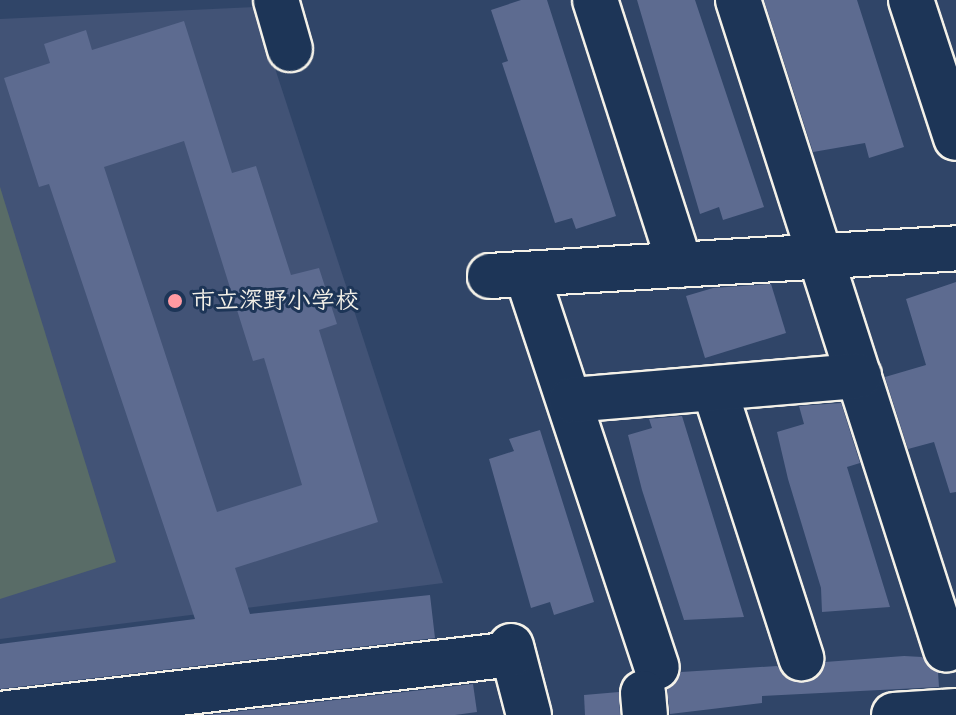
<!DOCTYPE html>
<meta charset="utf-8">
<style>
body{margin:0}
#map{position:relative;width:956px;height:715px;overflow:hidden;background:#304568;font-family:Sriracha,"Klee One",sans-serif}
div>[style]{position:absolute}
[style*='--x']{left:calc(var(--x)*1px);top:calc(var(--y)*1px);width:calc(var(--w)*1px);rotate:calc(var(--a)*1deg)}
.built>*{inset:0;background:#425376}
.green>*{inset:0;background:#596c67}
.building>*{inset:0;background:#5d6b90}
.roads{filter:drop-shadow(2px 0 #f4f1e8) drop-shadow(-2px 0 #f4f1e8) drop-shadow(0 2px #f4f1e8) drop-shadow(0 -2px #f4f1e8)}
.minor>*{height:44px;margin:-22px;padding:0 22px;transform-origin:22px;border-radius:22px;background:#1d3557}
.dots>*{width:22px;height:22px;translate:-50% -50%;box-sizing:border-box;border:4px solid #1d3557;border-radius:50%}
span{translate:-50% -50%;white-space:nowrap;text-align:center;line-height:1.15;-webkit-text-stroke:6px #1d3557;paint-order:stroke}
.poi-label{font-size:24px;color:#f4f1e8;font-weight:700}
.left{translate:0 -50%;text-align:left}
</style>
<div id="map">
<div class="built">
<i style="clip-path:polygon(255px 7px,443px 583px,0 639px,0 19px)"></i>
</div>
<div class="green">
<i style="clip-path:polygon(0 187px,116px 562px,0 599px)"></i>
</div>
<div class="building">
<i style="clip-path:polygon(521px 0,547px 0,616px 216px,576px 229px,572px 218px,555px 223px,502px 63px,508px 61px,491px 10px)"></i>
<i style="clip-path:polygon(637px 0,695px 0,764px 207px,723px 220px,719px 207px,700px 214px)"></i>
<i style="clip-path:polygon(764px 0,857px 0,904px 147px,869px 158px,865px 143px,813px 152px)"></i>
<i style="clip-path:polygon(evenodd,184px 21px,232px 173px,256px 166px,291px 275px,319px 268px,337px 324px,319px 330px,378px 522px,235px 568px,250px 614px,430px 595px,435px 638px,0 689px,0 644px,195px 619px,49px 184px,39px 187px,4px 78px,50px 63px,44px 44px,86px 30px,92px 50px,184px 21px,184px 141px,253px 361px,264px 358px,302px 485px,217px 512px,104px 167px,184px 141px)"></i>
<i style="clip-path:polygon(956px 282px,956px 492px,950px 493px,934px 442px,908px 449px,885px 377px,926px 365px,906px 299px)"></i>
<i style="clip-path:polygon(771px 284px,786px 333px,705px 358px,686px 296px,713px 288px)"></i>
<i style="clip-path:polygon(841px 403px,860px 463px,847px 467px,890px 607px,822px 612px,821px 588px,788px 479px,777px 432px,804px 424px,799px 406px)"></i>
<i style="clip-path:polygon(682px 416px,744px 617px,684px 620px,642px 490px,628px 435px,652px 428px,649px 419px)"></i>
<i style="clip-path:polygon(540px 430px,594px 602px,554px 615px,550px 602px,531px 608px,489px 459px,514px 451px,509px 439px)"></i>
<i style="clip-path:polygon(904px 656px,922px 657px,938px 672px,939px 687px,762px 696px,762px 703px,670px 714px,667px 689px,681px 672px,777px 666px,785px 677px,808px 682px,825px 662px)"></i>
<i style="clip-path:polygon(473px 684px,477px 712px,455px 715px,207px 715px)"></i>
<i style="clip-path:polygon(619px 692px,620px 715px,585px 715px,584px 695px)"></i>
</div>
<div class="roads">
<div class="minor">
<i style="--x:276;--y:0;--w:51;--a:74.1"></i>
<i style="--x:595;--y:0;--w:278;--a:72.2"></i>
<i style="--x:738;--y:0;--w:682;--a:72.23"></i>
<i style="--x:911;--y:0;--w:145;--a:71.9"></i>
<i style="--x:527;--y:275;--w:413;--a:71.7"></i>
<i style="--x:490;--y:276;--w:467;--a:-3.4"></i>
<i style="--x:715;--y:391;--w:281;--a:72.1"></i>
<i style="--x:571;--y:400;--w:289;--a:-4.8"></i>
<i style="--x:511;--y:646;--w:71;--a:75.4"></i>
<i style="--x:643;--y:693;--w:22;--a:85"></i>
<i style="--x:0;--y:714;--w:516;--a:-6.67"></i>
<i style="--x:894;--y:715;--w:62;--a:-3.7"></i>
</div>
</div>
<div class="dots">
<i style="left:175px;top:301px;background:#ff9aa2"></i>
</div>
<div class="poi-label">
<span class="left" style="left:191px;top:301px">市立深野小学校</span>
</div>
</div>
